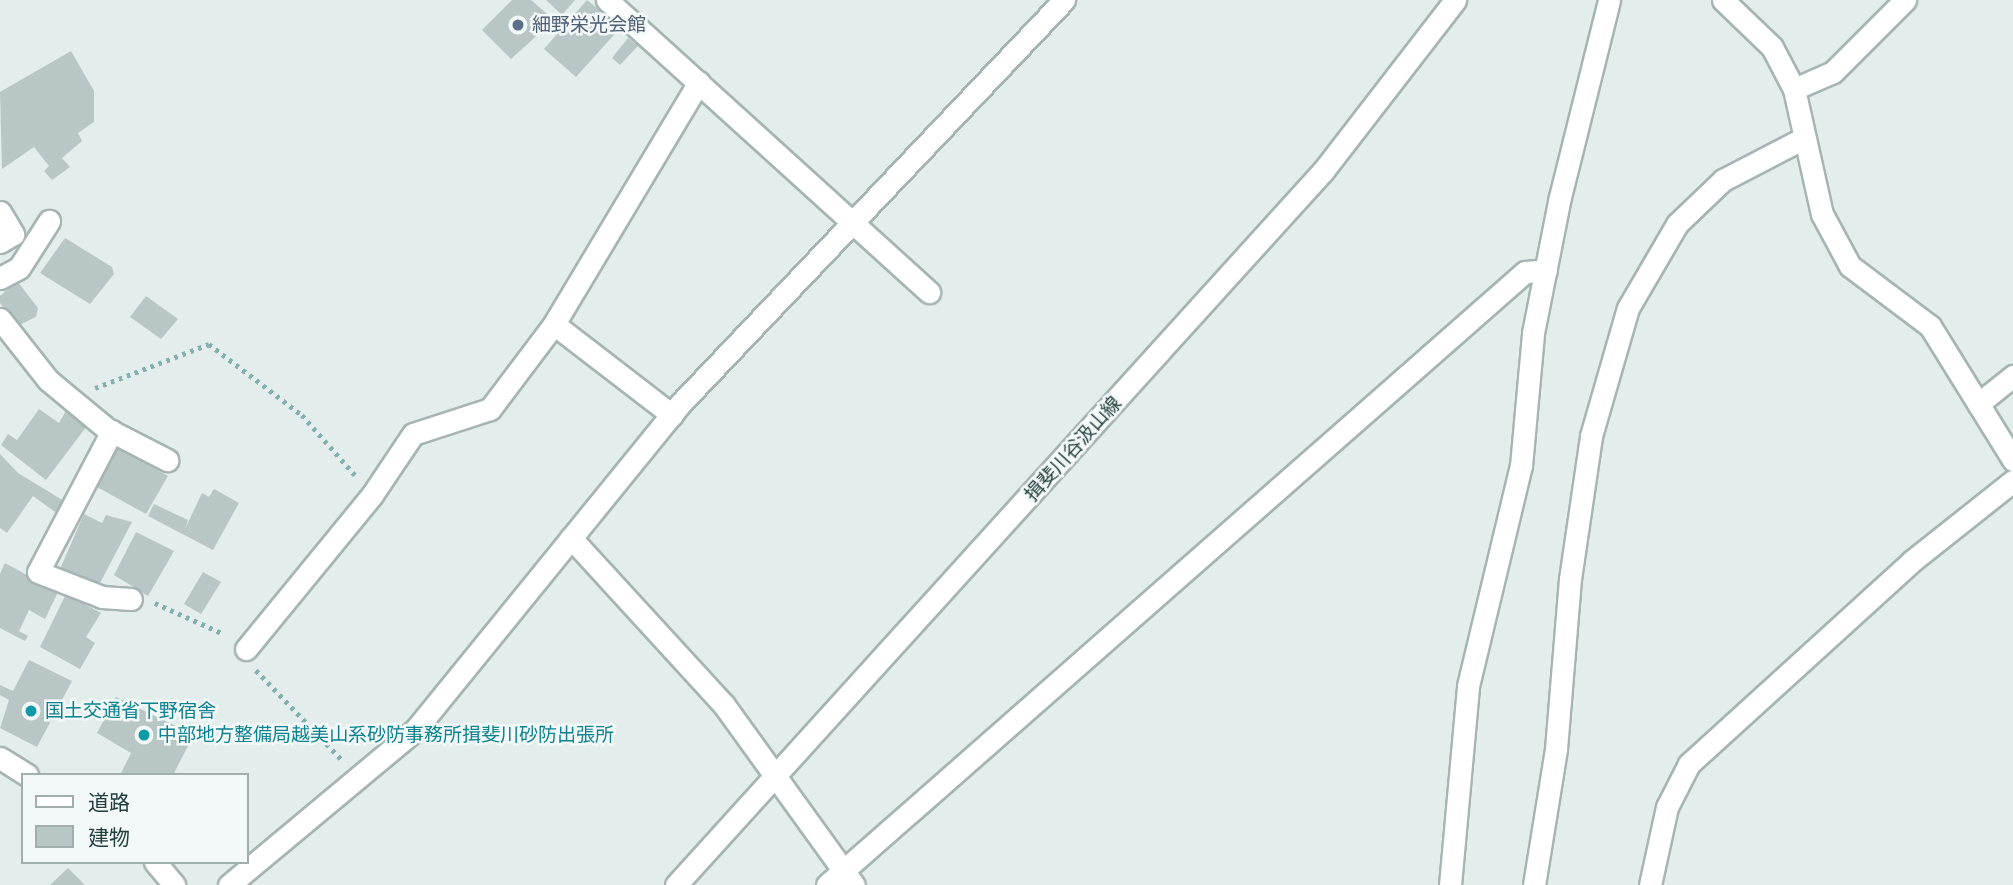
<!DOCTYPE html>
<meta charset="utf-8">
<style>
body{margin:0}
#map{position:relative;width:2013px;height:885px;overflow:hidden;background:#e3edeb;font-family:"DM Sans","Noto Sans JP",sans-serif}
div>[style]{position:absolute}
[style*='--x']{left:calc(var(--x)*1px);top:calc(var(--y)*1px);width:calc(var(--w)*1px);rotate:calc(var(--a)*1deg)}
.building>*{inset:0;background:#b8c7c5}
.path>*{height:4.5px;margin-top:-2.25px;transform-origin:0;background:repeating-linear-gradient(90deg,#84b0ae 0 3.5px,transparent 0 8.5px)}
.roads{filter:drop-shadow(2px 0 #a6b5b4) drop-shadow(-2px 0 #a6b5b4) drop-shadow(0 2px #a6b5b4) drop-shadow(0 -2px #a6b5b4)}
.street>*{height:21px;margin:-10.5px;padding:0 10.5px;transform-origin:10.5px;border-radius:10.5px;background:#fff}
.secondary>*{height:21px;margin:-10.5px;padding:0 10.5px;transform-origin:10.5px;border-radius:10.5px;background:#fff}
.dots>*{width:19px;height:19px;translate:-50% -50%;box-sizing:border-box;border:4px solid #f3f9f8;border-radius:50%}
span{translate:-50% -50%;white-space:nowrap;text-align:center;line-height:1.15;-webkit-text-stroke:5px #f3f9f8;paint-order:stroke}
.service-label{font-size:19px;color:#4e5e75}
.left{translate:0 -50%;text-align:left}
.street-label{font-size:19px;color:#233e3e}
.culture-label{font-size:19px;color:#0d838f}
.legend{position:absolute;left:21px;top:773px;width:228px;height:91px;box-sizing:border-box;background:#f3f9f8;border:2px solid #a0aeae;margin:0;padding:9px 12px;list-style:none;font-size:21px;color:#233e3e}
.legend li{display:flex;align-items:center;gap:14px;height:35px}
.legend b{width:35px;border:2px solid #a0aeae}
</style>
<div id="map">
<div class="building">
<i style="clip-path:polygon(512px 0,531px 0,554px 20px,511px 59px,482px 30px)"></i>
<i style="clip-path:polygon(546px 0,575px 0,562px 15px)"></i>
<i style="clip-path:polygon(587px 0,621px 27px,576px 77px,544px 49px)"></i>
<i style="clip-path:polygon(628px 38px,638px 46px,620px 65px,612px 58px)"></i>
<i style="clip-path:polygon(71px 51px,94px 91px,94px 122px,78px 133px,82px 141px,62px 158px,70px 167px,52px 180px,44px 171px,49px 166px,34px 147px,2px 169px,0 92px)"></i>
<i style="clip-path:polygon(65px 238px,112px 267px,114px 274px,90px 304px,40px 273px)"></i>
<i style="clip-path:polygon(17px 281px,38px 308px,36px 317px,17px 326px,0 303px,0 296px)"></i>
<i style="clip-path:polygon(146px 296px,178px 319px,161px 339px,130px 317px)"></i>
<i style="clip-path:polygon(39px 409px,59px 423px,67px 409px,87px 426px,46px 480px,1px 445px,8px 434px,17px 440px)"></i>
<i style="clip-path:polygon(117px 448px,168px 476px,146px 514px,97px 487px)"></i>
<i style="clip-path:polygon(0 454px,18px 473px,64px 501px,55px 512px,33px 496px,7px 533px,0 528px)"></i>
<i style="clip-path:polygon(214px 489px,239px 503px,213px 550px,148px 516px,154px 504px,188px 520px,185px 529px,202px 493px,209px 497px)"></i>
<i style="clip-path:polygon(84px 514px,102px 523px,106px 515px,132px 522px,99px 585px,60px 569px)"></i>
<i style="clip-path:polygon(136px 532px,174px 551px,148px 596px,114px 575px)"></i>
<i style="clip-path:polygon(5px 563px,58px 592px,45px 619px,29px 610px,19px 631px,28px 636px,25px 641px,0 628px,0 574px)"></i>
<i style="clip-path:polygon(203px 572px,221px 582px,201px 614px,184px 604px)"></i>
<i style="clip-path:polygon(66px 594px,101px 613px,86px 637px,95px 643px,80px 669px,40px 647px)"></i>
<i style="clip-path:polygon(29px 660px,72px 681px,37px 747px,0 728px,9px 700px,0 695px,0 685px,13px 691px)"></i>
<i style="clip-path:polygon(116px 697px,188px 732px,185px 738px,191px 740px,173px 775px,120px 775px,131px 753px,97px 733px)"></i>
<i style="clip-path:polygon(68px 868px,85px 885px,50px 885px)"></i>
</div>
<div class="path">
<i style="--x:95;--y:388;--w:122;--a:-21.1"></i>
<i style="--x:209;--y:344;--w:117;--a:37.4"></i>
<i style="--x:302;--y:415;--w:80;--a:48.5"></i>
<i style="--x:155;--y:603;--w:76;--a:24.2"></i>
<i style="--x:256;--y:670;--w:123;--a:46.3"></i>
</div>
<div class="roads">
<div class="street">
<i style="--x:607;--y:0;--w:435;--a:42.2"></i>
<i style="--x:1723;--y:0;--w:68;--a:43.8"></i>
<i style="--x:1772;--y:47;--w:47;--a:62.4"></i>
<i style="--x:1794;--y:89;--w:128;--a:77.4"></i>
<i style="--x:1822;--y:214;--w:59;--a:61.7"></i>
<i style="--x:1850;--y:266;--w:100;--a:36.9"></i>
<i style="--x:1930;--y:326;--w:158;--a:58.2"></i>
<i style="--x:1794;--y:89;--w:43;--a:-23.6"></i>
<i style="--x:1833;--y:72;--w:102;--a:-45"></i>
<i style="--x:0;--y:212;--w:26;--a:59"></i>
<i style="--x:13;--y:234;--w:15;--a:148"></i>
<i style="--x:0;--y:278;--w:21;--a:-28"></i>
<i style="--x:19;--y:268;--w:56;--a:-57.4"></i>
<i style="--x:0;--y:319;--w:78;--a:51.8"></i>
<i style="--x:48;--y:380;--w:77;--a:39.7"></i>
<i style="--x:107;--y:429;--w:68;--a:27.3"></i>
<i style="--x:1978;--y:404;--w:45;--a:-38.7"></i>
<i style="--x:672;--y:415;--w:149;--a:-142.4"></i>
<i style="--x:554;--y:324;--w:282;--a:-59.1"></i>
<i style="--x:112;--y:431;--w:159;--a:117.7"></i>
<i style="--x:38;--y:572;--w:69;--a:21.3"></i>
<i style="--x:102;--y:597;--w:29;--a:4"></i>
<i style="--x:571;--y:538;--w:226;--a:47.5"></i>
<i style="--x:724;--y:705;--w:222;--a:54.2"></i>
<i style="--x:246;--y:649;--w:199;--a:-50.7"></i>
<i style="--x:372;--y:495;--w:73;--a:-56.1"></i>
<i style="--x:413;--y:434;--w:81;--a:-18"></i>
<i style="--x:490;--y:409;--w:106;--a:-53"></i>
<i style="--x:0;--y:758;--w:32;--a:32"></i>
<i style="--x:155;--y:862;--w:30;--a:50"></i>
<i style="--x:229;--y:885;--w:244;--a:-39.8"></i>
<i style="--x:416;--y:729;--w:420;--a:-50.9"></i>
<i style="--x:681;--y:403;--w:556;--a:-46.46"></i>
<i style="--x:827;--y:885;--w:929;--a:-41.29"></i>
<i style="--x:1525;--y:272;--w:21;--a:-5"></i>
<i style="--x:1450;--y:885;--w:200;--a:-84.8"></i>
<i style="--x:1468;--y:686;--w:226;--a:-76.5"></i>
<i style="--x:1521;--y:466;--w:134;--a:-84.8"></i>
<i style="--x:1533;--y:333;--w:139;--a:-78.8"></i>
<i style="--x:1560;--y:197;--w:203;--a:-76"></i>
<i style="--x:1534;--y:885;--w:138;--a:-80.8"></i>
<i style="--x:1556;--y:749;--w:171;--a:-85.3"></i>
<i style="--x:1570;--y:579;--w:145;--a:-81.6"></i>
<i style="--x:1591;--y:436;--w:133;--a:-73.9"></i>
<i style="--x:1628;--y:308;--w:97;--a:-59.7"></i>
<i style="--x:1677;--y:224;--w:64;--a:-43.7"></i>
<i style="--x:1723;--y:180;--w:91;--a:-27.4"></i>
<i style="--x:1650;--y:885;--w:80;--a:-77.7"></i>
<i style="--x:1667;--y:807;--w:48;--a:-62.9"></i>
<i style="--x:1689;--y:764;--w:302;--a:-42.3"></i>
<i style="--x:1912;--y:561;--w:129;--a:-38.4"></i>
</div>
<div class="secondary">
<i style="--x:676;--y:885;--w:964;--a:-47.82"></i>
<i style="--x:1323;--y:171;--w:216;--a:-52.3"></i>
</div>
</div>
<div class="dots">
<i style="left:518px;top:25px;background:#5c6f8a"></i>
<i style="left:31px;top:711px;background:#0f9aa8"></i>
<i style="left:144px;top:735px;background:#0f9aa8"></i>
</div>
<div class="service-label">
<span class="left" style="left:532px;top:25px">細野栄光会館</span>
</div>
<div class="street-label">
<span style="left:1073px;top:449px;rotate:-48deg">揖斐川谷汲山線</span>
</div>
<div class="culture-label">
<span class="left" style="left:45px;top:711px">国土交通省下野宿舎</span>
<span class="left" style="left:158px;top:735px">中部地方整備局越美山系砂防事務所揖斐川砂防出張所</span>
</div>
<ul class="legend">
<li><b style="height:9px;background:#fff"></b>道路</li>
<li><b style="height:19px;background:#b8c7c5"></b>建物</li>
</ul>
</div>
